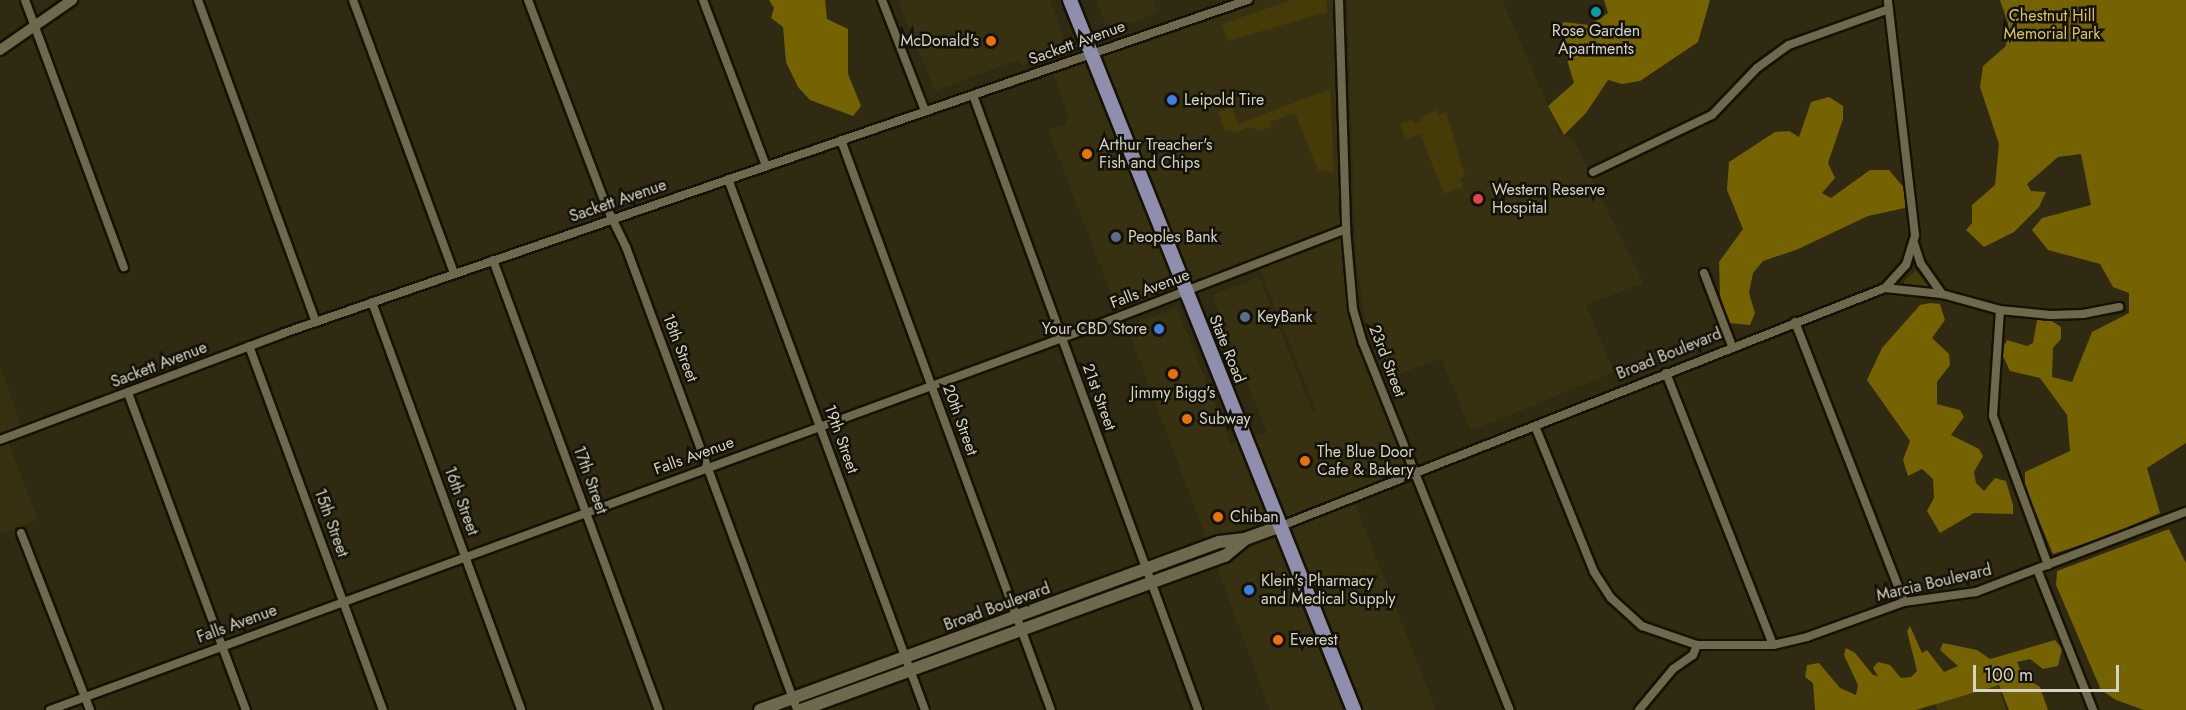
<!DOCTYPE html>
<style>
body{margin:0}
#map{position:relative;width:2186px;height:710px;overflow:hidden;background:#2f2a11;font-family:Jost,sans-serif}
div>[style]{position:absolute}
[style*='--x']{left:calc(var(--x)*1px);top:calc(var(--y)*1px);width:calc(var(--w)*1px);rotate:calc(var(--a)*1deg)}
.built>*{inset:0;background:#383111}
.green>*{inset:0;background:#443b09}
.forest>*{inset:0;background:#746300}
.roads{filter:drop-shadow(2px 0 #171200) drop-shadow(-2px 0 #171200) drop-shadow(0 2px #171200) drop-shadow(0 -2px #171200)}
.minor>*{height:8px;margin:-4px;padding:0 4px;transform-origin:4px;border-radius:4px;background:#6e684e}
.tertiary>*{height:10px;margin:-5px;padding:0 5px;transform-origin:5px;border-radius:5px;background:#6e684e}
.secondary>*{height:12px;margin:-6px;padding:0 6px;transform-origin:6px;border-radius:6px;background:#6e684e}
.primary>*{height:14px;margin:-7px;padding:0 7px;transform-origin:7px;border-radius:7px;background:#8f8ead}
.dots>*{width:16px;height:16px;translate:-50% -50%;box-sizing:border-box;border:3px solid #141208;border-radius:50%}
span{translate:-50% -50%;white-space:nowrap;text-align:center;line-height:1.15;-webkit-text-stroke:5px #141208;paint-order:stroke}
.park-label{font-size:16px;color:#dcc554}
.poi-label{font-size:16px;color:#d6d3c5}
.right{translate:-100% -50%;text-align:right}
.left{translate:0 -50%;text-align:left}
.street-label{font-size:16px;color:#d6d3c5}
.scale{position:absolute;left:1973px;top:665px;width:146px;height:27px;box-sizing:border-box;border:3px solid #d6d3c5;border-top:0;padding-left:8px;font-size:18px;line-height:21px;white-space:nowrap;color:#d6d3c5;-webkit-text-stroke:4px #141208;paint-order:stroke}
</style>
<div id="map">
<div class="built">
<i style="clip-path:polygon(898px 0,1050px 0,1066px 46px,1061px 52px,1023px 66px,1017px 60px,935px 91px)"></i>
<i style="clip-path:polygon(1096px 0,1153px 0,1157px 10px,1156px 14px,1115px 28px,1105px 23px)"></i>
<i style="clip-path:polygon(1248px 0,1339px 0,1353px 309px,1415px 474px,1353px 499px,1436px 710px,1270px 710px,1127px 326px,1177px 308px,1231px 444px,1267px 432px,1212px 295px,1259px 277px,1313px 413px,1316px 412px,1313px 402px,1258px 264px,1120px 317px,1048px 130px,1065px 124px,1068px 115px,1051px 68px)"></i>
<i style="clip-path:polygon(1347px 0,1502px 0,1560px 134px,1573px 139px,1643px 283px,1586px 305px,1614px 372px,1471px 431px,1441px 358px,1388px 378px,1365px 317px,1356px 259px)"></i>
<i style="clip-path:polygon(0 366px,22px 428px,5px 434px,38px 520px,0 534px)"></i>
</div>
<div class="green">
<i style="clip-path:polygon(1292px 0,1326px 0,1327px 12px,1228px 41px,1222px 24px)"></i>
<i style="clip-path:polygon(1330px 89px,1334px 172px,1318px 170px,1295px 113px,1270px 122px,1272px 126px,1260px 131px,1249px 127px,1236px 132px,1225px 131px,1218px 112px,1232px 107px,1238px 124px)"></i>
<i style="clip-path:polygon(1437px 110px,1439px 115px,1446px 112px,1465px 176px,1460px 179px,1463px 187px,1444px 194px,1420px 134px,1405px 140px,1400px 123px,1413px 120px,1415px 124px,1421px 121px,1420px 117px)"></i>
<i style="clip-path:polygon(1916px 270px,1928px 285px,1927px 288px,1905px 286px,1904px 281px)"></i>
<i style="clip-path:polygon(1989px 682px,1998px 685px,2006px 710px,1938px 710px,1934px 702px)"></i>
</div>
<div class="forest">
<i style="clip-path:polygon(769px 0,825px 0,827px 19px,848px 29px,848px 74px,861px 106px,853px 116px,810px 100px,798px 87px,786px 62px,783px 27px,771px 18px,774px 8px)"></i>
<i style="clip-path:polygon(1604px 0,1710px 0,1698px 42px,1640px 81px,1622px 84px,1608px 80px,1586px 113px,1564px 135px,1548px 106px,1574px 83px,1560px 36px,1563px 22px,1589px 25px,1608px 13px)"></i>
<i style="clip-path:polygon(2000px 0,2186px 0,2186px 443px,2147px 468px,2160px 513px,2108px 536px,2053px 554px,2025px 487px,2025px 472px,2070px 451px,2067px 415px,2040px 378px,2010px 371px,2001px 352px,2007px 340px,2027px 346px,2033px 343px,2037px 320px,2047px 318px,2061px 327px,2061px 339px,2053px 348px,2052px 377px,2072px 382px,2092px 332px,2129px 313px,2129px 293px,2113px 287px,2100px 264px,2048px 250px,2032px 230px,2042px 218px,2091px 205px,2081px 154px,2058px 157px,2027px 184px,2031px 191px,2046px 192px,2039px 207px,2014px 232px,1984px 247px,1966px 230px,1972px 223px,1972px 205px,1995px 185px,1999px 144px,1980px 87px,1983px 66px,2006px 46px,2008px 23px)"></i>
<i style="clip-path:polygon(1829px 97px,1843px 106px,1843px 119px,1828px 163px,1835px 178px,1822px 193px,1831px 198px,1870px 170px,1889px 170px,1906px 190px,1905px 208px,1868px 216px,1796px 250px,1763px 261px,1753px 273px,1749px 293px,1755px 313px,1750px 325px,1728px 323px,1720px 295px,1719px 262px,1743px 229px,1727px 190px,1729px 162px,1775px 132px,1789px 131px,1799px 137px,1811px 102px)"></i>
<i style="clip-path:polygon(1930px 303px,1940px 304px,1945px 320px,1932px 338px,1949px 354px,1950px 365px,1937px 382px,1937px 404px,1960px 410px,1964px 417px,1951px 435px,1979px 449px,1983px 456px,1974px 472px,1976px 483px,1984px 491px,1995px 478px,2006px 481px,2013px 505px,2013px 514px,1974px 513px,1940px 533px,1927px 511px,1934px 498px,1933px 479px,1922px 469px,1908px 476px,1903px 460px,1910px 441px,1867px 380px,1882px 348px,1920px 305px)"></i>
<i style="clip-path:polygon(2169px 529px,2186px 563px,2186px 710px,2144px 710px,2116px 700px,2101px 690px,2056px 585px,2057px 571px)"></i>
<i style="clip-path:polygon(1910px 626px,1922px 653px,1927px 650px,1944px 672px,1958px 666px,1940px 650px,1943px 643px,1977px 650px,1990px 659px,2055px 640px,2062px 649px,2058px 666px,2043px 669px,2030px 659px,2017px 662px,2023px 676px,2040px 687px,2048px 710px,2009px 710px,1999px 685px,1916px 710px,1815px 710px,1813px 683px,1805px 677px,1807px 665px,1819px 663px,1840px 688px,1856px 695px,1858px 685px,1844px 655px,1846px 648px,1855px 653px,1873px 675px,1878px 676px,1873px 668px,1878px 662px,1890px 665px,1901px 678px,1911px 677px,1917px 671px,1907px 631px)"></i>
</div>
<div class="roads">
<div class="minor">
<i style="--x:25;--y:0;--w:285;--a:69.7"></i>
<i style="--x:198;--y:0;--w:343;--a:69.9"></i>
<i style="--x:353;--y:0;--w:291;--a:69.7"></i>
<i style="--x:528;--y:0;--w:222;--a:69.2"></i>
<i style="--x:607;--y:208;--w:43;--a:64"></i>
<i style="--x:626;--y:247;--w:494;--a:69.7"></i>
<i style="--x:703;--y:0;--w:178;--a:69.2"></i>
<i style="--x:882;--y:0;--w:119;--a:68.8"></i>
<i style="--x:1339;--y:0;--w:229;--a:88.2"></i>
<i style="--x:1346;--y:229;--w:80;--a:85"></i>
<i style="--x:1353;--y:309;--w:35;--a:74"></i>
<i style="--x:1363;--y:343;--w:395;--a:68.2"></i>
<i style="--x:973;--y:95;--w:655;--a:69.9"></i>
<i style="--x:841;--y:140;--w:607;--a:69.78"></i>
<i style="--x:1593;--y:172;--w:132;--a:-25.6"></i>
<i style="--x:1712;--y:115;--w:65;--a:-46.2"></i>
<i style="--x:1757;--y:68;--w:39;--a:-36"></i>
<i style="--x:1789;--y:45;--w:106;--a:-19.8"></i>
<i style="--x:728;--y:179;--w:566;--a:69.65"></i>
<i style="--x:1914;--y:243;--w:22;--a:72"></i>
<i style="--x:1921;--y:264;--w:37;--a:55"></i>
<i style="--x:493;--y:260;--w:480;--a:69.8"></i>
<i style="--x:1704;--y:273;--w:78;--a:69"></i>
<i style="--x:1885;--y:288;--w:31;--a:-48"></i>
<i style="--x:1906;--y:265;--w:31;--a:-73"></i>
<i style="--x:1915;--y:235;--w:237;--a:-96.6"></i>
<i style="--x:372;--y:302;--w:434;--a:69.9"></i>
<i style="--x:2000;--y:310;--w:106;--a:93.8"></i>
<i style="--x:1993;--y:416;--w:159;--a:69.7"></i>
<i style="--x:1795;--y:322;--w:300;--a:68.7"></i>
<i style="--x:249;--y:346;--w:388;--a:69.8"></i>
<i style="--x:1666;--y:373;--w:292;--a:68.5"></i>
<i style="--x:128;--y:393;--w:338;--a:69.6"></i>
<i style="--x:1535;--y:426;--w:157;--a:68"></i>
<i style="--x:1594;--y:572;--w:31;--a:57"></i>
<i style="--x:1611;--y:598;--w:42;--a:42.1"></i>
<i style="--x:1642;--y:626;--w:58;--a:19.1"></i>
<i style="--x:0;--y:440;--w:303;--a:-20.6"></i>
<i style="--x:284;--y:333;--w:1020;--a:-19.06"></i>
<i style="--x:1281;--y:526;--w:649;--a:-21.51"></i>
<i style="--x:1885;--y:288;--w:57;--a:6"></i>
<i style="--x:1942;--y:294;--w:60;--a:15.4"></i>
<i style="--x:2000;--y:310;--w:51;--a:5.6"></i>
<i style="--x:2051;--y:315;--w:32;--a:-2"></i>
<i style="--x:2083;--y:314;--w:37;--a:-11"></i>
<i style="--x:21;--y:533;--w:190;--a:68.7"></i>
<i style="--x:2037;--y:569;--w:152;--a:68.3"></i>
<i style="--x:50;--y:710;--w:1119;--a:-20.18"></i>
<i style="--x:1100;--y:324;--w:264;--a:-21.1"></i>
<i style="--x:1639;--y:710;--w:53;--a:-50.3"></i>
<i style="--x:1673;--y:669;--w:24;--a:-35"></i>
<i style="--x:1693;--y:655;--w:11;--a:-68"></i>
<i style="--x:1697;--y:645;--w:76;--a:0"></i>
<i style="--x:1773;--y:645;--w:35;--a:-13"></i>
<i style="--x:1807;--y:637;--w:103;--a:-19.8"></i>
<i style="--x:1904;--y:602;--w:73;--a:-7.9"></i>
<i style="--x:1976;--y:592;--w:225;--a:-20.9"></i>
</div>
<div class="tertiary">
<i style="--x:0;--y:50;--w:88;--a:-34.8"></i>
</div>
<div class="secondary">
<i style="--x:760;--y:710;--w:489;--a:-20.1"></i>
<i style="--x:1219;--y:542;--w:26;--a:-7"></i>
<i style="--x:1245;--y:539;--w:38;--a:-20"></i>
<i style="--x:801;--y:710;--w:451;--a:-20"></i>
<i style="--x:1225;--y:556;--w:26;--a:-40"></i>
</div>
<div class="primary">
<i style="--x:1070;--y:0;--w:765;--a:68.2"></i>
</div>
</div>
<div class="dots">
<i style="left:1596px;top:12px;background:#0f9aa8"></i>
<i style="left:991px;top:41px;background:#e8710a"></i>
<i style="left:1172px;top:100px;background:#3f7fe0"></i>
<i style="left:1087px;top:154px;background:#e8710a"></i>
<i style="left:1478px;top:199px;background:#e0444e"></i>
<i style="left:1116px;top:237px;background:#5c6f8a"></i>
<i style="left:1245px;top:317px;background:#5c6f8a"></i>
<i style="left:1159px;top:329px;background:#3f7fe0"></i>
<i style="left:1173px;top:374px;background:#e8710a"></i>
<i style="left:1187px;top:419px;background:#e8710a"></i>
<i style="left:1305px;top:461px;background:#e8710a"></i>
<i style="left:1218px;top:517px;background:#e8710a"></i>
<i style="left:1249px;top:590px;background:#3f7fe0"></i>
<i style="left:1278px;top:640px;background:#e8710a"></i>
</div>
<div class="park-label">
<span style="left:2052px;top:25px">Chestnut Hill<br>Memorial Park</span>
</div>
<div class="poi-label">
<span style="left:1596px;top:40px">Rose Garden<br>Apartments</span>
<span class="right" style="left:979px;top:41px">McDonald's</span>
<span class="left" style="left:1184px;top:100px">Leipold Tire</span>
<span class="left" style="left:1099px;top:154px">Arthur Treacher's<br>Fish and Chips</span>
<span class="left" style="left:1492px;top:199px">Western Reserve<br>Hospital</span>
<span class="left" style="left:1128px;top:237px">Peoples Bank</span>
<span class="left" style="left:1257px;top:317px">KeyBank</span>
<span class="right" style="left:1147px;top:329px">Your CBD Store</span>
<span style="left:1173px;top:393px">Jimmy Bigg's</span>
<span class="left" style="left:1199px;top:419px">Subway</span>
<span class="left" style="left:1317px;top:461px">The Blue Door<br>Cafe &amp; Bakery</span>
<span class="left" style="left:1230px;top:517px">Chiban</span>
<span class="left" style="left:1261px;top:590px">Klein's Pharmacy<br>and Medical Supply</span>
<span class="left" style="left:1290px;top:640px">Everest</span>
</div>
<div class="street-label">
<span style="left:1077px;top:43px;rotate:-20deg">Sackett Avenue</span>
<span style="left:618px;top:201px;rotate:-19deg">Sackett Avenue</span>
<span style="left:1150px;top:289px;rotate:-21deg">Falls Avenue</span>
<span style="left:680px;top:348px;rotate:69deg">18th Street</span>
<span style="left:1227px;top:349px;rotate:68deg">State Road</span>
<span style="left:1669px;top:354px;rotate:-22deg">Broad Boulevard</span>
<span style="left:1387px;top:361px;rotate:69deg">23rd Street</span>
<span style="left:159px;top:365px;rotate:-21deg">Sackett Avenue</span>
<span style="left:1099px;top:397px;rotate:70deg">21st Street</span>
<span style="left:960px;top:420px;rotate:70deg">20th Street</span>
<span style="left:841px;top:439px;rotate:70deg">19th Street</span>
<span style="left:694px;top:456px;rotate:-20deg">Falls Avenue</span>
<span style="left:590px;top:480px;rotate:70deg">17th Street</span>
<span style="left:461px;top:501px;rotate:70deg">16th Street</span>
<span style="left:331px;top:523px;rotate:70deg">15th Street</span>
<span style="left:1934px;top:583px;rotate:-13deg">Marcia Boulevard</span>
<span style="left:997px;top:607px;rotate:-20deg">Broad Boulevard</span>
<span style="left:237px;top:624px;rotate:-20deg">Falls Avenue</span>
</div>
<div class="scale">100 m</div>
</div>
